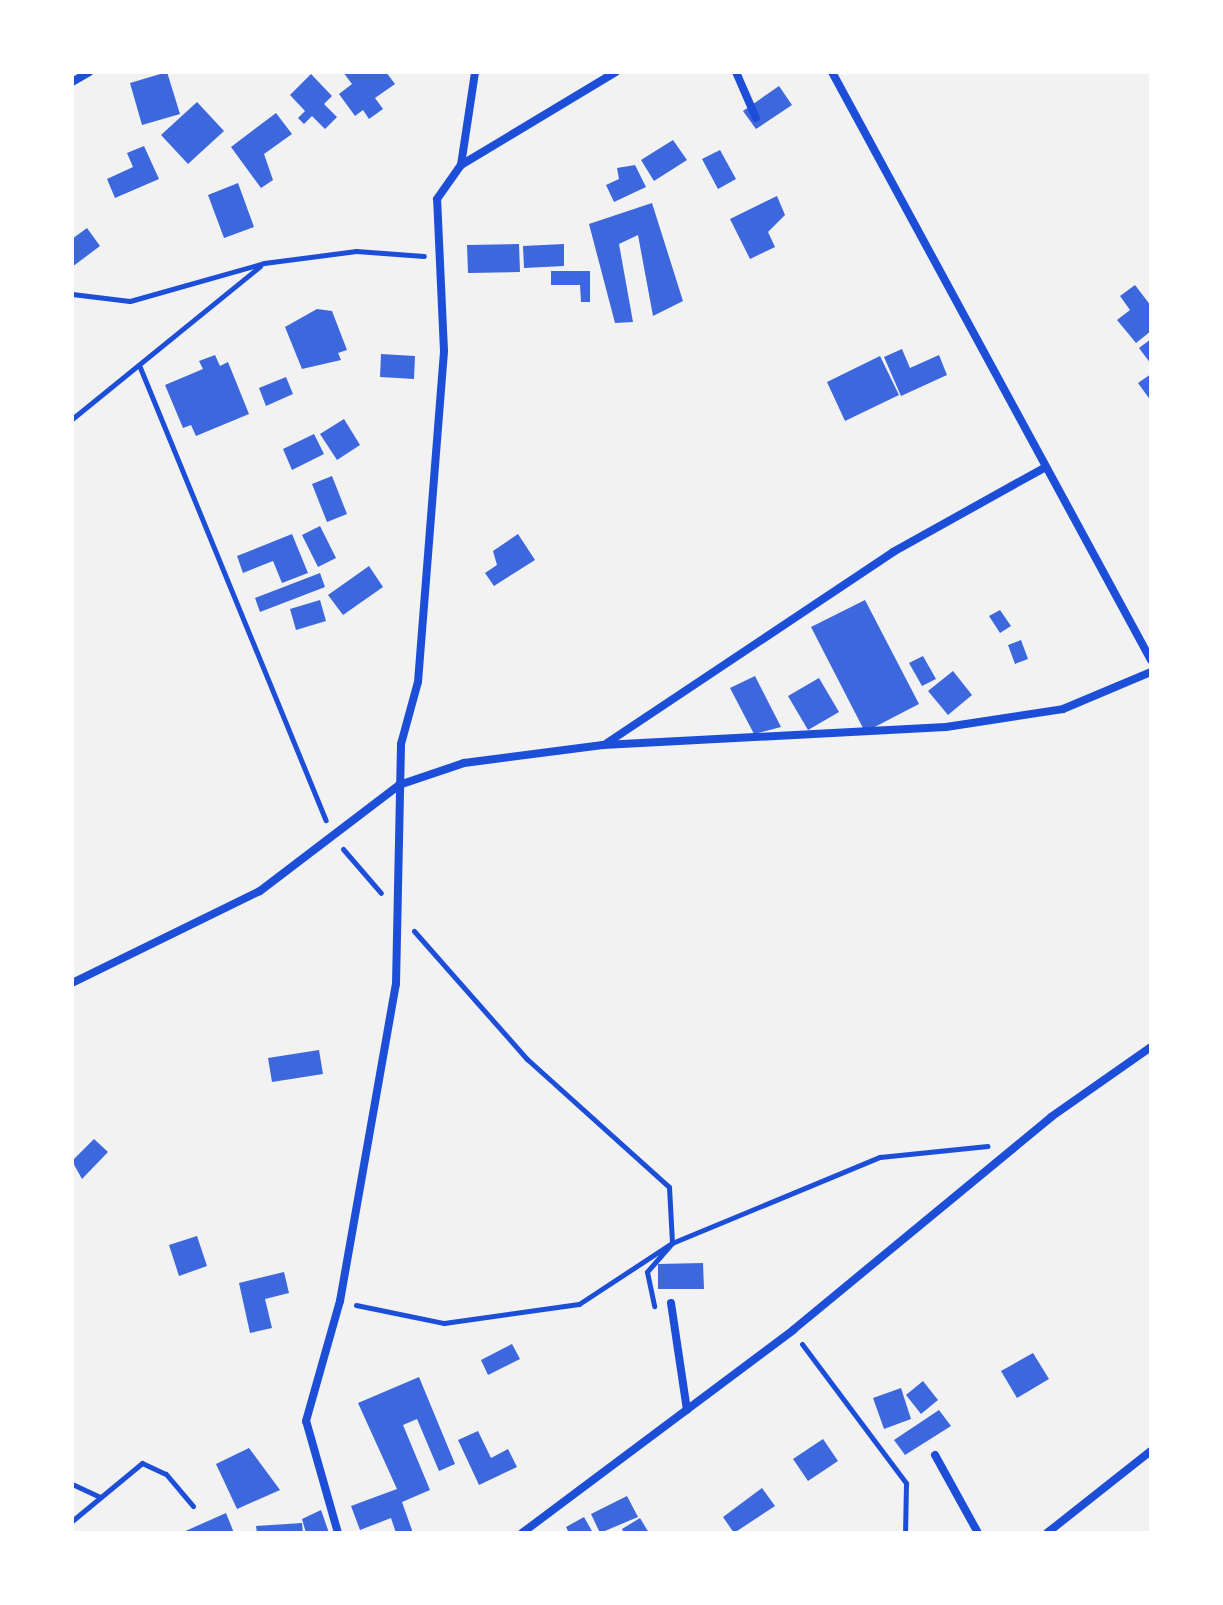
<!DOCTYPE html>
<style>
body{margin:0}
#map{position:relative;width:1223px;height:1605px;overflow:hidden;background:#f2f2f2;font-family:Montserrat,sans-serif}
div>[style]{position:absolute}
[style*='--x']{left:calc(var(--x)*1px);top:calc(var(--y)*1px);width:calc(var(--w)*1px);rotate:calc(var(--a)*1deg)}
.building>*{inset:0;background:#3d67dc}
.path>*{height:5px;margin:-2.5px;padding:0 2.5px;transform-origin:2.5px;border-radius:2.5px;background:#1d4ed8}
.minor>*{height:8px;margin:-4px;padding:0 4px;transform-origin:4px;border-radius:4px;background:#1d4ed8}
span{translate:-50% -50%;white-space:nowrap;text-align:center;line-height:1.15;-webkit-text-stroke:6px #fff;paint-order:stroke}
.frame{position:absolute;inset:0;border:74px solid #fff;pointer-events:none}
</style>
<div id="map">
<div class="building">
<i style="clip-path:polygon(167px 72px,180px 114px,142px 125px,130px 83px)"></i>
<i style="clip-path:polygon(343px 72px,386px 72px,395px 84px,375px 98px,383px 109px,369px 119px,363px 110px,355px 116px,339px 94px,352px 84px)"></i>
<i style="clip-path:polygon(311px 74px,332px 96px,324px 104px,337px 117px,325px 129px,312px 116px,304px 124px,298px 118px,305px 111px,290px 95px)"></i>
<i style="clip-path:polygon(779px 86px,792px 105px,756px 129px,743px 111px)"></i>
<i style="clip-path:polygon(197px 102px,224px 131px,188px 164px,161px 135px)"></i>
<i style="clip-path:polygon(276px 113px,292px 134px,264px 154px,273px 180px,261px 188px,231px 147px)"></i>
<i style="clip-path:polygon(673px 140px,687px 160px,654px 181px,641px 160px)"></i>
<i style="clip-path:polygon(144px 146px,159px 179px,115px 198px,107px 179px,133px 167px,127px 153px)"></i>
<i style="clip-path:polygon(720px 150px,736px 179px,718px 189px,702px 159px)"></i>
<i style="clip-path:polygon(635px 165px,646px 187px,614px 202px,606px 185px,619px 179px,617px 168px)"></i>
<i style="clip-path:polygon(238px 183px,254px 227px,224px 238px,208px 195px)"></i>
<i style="clip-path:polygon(777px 196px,785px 215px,768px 232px,775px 247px,750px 259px,730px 219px)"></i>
<i style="clip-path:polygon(652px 203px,683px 301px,653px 316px,638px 235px,619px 244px,633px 322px,615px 323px,589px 224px)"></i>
<i style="clip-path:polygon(87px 228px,100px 246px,72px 267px,72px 239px)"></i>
<i style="clip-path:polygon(519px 244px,520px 272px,468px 273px,467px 245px)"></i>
<i style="clip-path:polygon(564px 244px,564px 266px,524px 268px,523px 246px)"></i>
<i style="clip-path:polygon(551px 271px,590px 271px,590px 302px,581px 302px,580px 285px,551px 285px)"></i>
<i style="clip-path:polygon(1135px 285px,1151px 306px,1151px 331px,1136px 343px,1117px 320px,1130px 310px,1120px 296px)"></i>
<i style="clip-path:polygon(317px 309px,332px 311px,347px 350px,338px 353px,341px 360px,302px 369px,285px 327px)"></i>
<i style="clip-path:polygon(1151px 339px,1151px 364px,1139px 348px)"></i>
<i style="clip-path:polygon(902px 349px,910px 368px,939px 355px,947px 375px,901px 396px,884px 357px)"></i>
<i style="clip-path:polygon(381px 354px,415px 356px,414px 379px,380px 377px)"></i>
<i style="clip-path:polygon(215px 355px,220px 366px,228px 362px,249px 414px,196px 436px,191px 425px,183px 428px,165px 385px,203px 369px,199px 361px)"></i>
<i style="clip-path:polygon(880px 356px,899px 395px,845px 421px,827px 382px)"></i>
<i style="clip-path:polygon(1151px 374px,1151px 401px,1138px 383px)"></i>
<i style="clip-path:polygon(286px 377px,293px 394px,266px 406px,259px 388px)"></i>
<i style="clip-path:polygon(344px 419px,360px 445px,337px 460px,320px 434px)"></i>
<i style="clip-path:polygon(314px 434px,324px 454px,292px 470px,283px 449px)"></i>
<i style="clip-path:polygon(332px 476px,347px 514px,327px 522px,312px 484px)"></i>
<i style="clip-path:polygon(320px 526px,336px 558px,318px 567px,302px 535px)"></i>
<i style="clip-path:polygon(292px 534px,308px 573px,282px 583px,273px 561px,243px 573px,237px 556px)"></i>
<i style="clip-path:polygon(518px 534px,535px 560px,494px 586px,485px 573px,497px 565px,493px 551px)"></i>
<i style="clip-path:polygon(369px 566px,383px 587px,343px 615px,328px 595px)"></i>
<i style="clip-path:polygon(320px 573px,325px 587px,260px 612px,255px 598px)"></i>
<i style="clip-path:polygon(320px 600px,326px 621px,296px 630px,290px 609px)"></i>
<i style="clip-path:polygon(865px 600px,919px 704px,865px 732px,811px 627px)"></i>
<i style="clip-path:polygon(1000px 610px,1011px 626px,1000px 633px,989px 616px)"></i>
<i style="clip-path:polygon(1021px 640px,1028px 659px,1015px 664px,1008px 645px)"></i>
<i style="clip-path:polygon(923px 656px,936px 679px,922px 686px,909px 663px)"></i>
<i style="clip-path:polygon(953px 671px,972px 695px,948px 715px,928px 691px)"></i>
<i style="clip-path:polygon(755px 676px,781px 727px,754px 734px,730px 688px)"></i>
<i style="clip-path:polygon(819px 678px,839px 712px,808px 730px,788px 696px)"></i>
<i style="clip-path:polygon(319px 1050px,323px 1074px,272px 1082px,268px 1058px)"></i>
<i style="clip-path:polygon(94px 1139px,108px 1152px,82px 1179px,72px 1161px)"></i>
<i style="clip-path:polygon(197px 1236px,207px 1266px,179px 1276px,169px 1245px)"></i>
<i style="clip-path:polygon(703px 1263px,704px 1289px,658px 1289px,658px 1264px)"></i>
<i style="clip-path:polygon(284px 1272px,289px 1293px,265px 1299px,272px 1328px,250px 1333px,239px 1283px)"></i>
<i style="clip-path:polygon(512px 1344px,520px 1359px,488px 1375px,481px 1360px)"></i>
<i style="clip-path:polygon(1033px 1353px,1049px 1379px,1017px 1398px,1001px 1371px)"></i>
<i style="clip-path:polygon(419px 1377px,455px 1464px,439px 1471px,417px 1419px,403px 1425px,430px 1490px,402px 1502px,413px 1533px,396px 1533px,391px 1518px,360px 1530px,351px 1506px,397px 1489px,358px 1403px)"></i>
<i style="clip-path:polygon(923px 1381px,938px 1400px,921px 1414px,906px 1395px)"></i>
<i style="clip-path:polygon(901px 1388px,911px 1419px,884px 1429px,873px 1398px)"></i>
<i style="clip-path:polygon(939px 1410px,951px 1426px,905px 1455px,894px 1440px)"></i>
<i style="clip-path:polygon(478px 1431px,491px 1458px,508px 1449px,517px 1467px,479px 1485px,458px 1440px)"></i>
<i style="clip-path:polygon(823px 1439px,838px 1461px,808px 1481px,793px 1459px)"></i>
<i style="clip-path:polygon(249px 1448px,280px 1490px,237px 1509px,216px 1464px)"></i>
<i style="clip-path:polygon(762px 1488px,775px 1506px,734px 1533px,723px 1517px)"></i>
<i style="clip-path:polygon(627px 1496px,638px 1517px,600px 1533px,591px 1514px)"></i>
<i style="clip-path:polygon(321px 1510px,329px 1533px,306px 1533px,302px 1519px)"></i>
<i style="clip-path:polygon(226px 1513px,234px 1533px,181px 1533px)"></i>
<i style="clip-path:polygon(584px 1517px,593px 1533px,569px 1533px,566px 1527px)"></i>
<i style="clip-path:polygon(640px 1518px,649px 1533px,624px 1533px,622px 1529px)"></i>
<i style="clip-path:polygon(302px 1523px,303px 1533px,257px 1533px,256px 1526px)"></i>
</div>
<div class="path">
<i style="--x:72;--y:294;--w:58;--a:6.9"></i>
<i style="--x:130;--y:301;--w:139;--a:-15.8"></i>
<i style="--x:264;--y:263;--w:93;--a:-7.4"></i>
<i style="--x:356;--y:251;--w:68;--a:4.2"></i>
<i style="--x:139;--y:365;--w:492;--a:67.7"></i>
<i style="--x:72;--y:419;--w:242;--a:-39.1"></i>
<i style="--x:343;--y:849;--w:58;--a:49.2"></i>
<i style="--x:414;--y:931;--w:171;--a:48.6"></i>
<i style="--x:527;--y:1059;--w:191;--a:42"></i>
<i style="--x:669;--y:1187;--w:56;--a:86.9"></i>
<i style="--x:672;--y:1243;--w:38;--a:131"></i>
<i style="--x:647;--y:1272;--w:35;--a:78"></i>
<i style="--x:356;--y:1305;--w:90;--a:11.6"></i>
<i style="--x:444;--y:1323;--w:136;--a:-8"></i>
<i style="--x:579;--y:1304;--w:111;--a:-33.3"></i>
<i style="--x:672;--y:1243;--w:225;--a:-22.5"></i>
<i style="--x:880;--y:1157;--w:108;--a:-5.9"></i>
<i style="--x:802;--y:1344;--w:174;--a:53.2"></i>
<i style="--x:906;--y:1483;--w:50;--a:91.1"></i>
<i style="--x:72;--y:1484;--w:31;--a:25"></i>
<i style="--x:72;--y:1521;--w:91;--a:-39.6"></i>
<i style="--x:142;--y:1463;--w:26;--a:25"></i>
<i style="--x:166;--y:1474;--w:42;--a:49.8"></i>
</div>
<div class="minor">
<i style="--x:736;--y:72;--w:50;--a:66.5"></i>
<i style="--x:832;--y:72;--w:669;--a:61.52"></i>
<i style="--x:72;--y:82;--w:20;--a:-30"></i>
<i style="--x:461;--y:165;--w:94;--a:-81.4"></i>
<i style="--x:604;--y:745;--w:348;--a:-33.7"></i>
<i style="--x:893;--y:552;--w:175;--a:-29.1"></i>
<i style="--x:72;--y:983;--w:209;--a:-26.1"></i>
<i style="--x:260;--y:891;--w:175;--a:-37.3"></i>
<i style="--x:399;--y:785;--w:69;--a:-18.7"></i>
<i style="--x:464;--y:763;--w:140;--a:-7.4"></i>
<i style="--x:603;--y:745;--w:343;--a:-3"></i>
<i style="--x:946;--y:727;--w:118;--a:-8.7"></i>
<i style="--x:1063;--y:709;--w:95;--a:-22.8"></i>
<i style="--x:671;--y:1303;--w:108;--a:81.5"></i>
<i style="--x:935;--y:1455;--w:89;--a:61.1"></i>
<i style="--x:338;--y:1533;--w:116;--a:-105.9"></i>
<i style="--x:306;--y:1421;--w:125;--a:-74.2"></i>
<i style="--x:340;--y:1301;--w:322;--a:-80"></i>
<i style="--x:396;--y:984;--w:240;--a:-88.8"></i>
<i style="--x:401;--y:744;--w:64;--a:-74.7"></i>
<i style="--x:418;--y:682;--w:332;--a:-85.5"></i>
<i style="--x:444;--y:351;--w:152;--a:-92.6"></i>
<i style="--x:437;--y:199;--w:42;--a:-54.8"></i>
<i style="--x:461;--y:165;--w:181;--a:-31"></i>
<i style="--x:522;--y:1533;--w:339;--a:-36.8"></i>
<i style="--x:793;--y:1330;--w:335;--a:-39.5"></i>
<i style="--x:1051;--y:1117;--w:122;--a:-35"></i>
<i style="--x:1047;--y:1533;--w:132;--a:-38.3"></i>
</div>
<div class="frame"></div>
</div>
